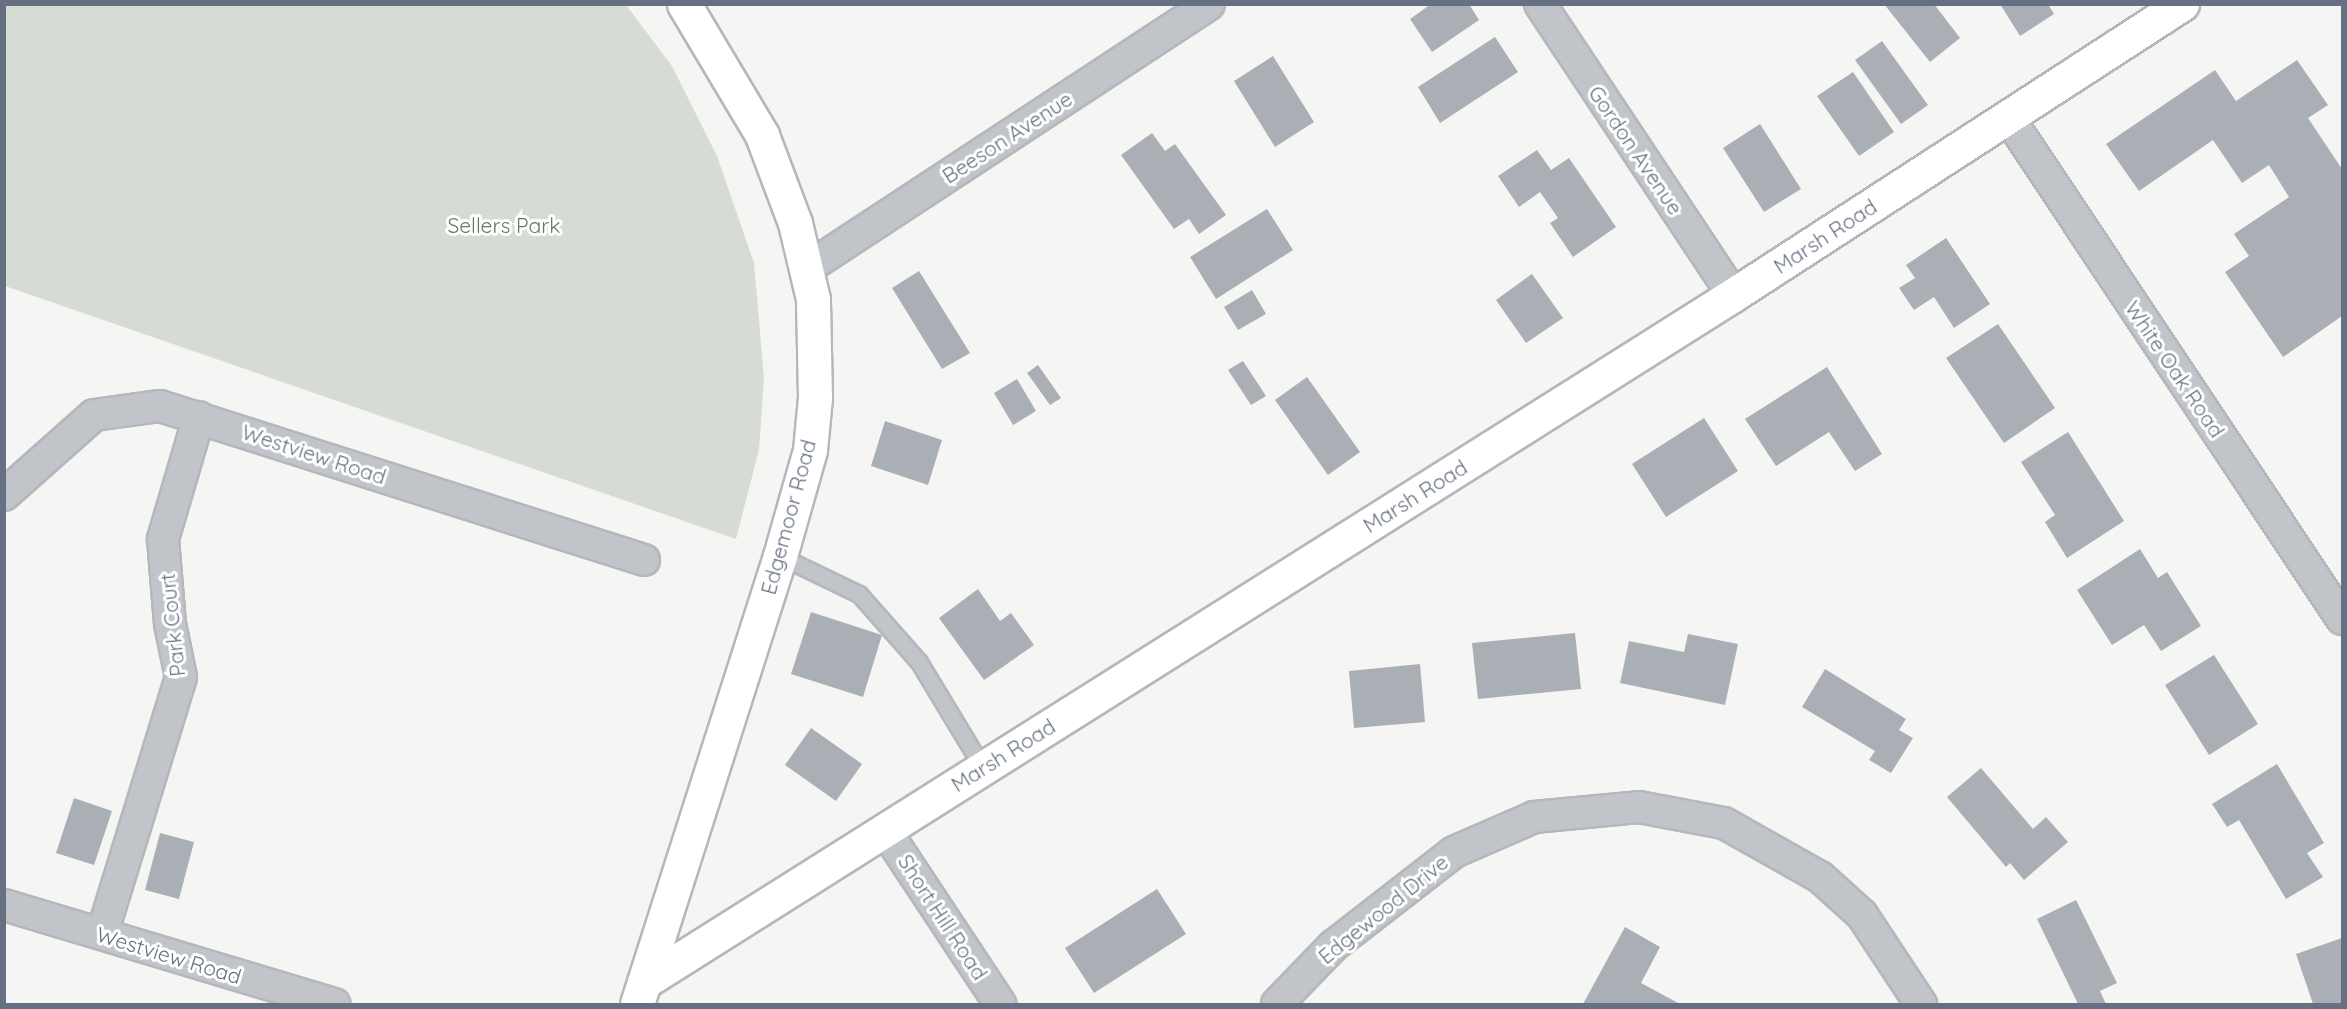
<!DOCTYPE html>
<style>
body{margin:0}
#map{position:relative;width:2347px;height:1009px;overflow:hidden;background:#f5f6f3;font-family:Quicksand,sans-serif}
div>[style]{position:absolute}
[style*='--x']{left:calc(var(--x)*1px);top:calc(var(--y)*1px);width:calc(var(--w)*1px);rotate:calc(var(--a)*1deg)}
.green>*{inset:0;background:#d6dcd4}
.building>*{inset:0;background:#aaafb6}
.roads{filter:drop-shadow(2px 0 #b4b7bc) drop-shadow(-2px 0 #b4b7bc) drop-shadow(0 2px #b4b7bc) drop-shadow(0 -2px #b4b7bc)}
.lane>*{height:15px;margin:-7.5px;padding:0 7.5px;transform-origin:7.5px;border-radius:7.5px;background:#c1c4c8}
.street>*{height:30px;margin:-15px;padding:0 15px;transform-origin:15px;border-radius:15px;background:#c1c4c8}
.secondary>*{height:33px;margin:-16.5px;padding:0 16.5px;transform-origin:16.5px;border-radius:16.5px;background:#fff}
span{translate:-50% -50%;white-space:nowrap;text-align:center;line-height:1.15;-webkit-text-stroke:6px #fff;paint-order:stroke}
.street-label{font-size:21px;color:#677082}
.park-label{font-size:21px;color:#657965}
.frame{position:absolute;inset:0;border:6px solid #677082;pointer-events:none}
</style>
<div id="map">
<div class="green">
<i style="clip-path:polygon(5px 4px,626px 5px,672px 66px,717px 156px,754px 263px,764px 378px,759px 450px,736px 539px,5px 286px)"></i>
</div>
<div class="building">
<i style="clip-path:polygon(1431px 4px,1469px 4px,1479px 20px,1432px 52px,1410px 19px)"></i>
<i style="clip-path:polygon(1884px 4px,1934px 4px,1960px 38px,1930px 62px)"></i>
<i style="clip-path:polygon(2000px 4px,2048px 4px,2054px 14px,2020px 36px)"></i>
<i style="clip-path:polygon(1495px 37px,1518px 72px,1440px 123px,1418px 87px)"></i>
<i style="clip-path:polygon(1882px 41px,1928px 105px,1901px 124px,1855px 60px)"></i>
<i style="clip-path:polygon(1273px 56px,1314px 122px,1275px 147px,1234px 81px)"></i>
<i style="clip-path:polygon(2297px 60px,2328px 105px,2308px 118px,2342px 169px,2342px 316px,2283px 357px,2225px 272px,2249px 256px,2234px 234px,2289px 197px,2269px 165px,2242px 183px,2213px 140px,2139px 191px,2106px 144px,2215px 70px,2236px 101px)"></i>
<i style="clip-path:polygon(1853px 72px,1894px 132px,1859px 156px,1817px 96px)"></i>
<i style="clip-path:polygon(1760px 124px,1801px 189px,1764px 212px,1723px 148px)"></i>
<i style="clip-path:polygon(1152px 133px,1165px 151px,1175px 144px,1226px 215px,1199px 234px,1189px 219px,1174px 229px,1121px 155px)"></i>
<i style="clip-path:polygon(1537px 150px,1551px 170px,1569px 158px,1616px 227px,1573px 257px,1550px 223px,1558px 218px,1540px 192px,1519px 207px,1498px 176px)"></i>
<i style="clip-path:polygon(1267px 209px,1293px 250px,1216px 299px,1190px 257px)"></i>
<i style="clip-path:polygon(1946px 238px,1990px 304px,1954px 328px,1934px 297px,1914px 310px,1899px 288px,1915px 278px,1906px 265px)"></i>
<i style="clip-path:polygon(919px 271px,970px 353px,942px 369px,892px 288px)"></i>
<i style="clip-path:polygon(1532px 274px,1563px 318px,1526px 343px,1496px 300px)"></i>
<i style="clip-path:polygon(1252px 290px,1266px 314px,1238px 330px,1224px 307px)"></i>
<i style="clip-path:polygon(1998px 324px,2055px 408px,2004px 443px,1946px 358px)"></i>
<i style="clip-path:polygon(1243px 361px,1266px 396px,1251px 405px,1228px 370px)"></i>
<i style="clip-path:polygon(1038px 365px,1061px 398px,1050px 405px,1027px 373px)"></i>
<i style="clip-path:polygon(1827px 367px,1882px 454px,1855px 471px,1829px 432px,1776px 466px,1745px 419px)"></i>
<i style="clip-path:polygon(1307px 377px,1360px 452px,1328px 475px,1275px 400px)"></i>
<i style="clip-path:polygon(1017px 379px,1036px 411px,1013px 425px,994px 393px)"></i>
<i style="clip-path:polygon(1704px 418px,1738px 471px,1666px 517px,1632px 464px)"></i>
<i style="clip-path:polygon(885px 421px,942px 440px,928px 485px,871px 466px)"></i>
<i style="clip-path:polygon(2068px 432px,2124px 521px,2067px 558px,2045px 522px,2055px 515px,2021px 462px)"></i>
<i style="clip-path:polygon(2140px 549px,2158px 578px,2167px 572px,2201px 626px,2161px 651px,2144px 625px,2112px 645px,2077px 590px)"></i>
<i style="clip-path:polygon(978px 589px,1000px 621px,1011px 613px,1034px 645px,984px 680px,939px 618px)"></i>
<i style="clip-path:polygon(811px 612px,882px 635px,863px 697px,791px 674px)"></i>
<i style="clip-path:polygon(1575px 633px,1581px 689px,1478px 699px,1472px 643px)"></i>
<i style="clip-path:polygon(1688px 634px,1738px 644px,1725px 705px,1620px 683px,1629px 641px,1684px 652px)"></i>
<i style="clip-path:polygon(2214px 655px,2258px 724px,2209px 755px,2165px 685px)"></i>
<i style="clip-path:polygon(1420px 664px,1425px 722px,1354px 728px,1349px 671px)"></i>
<i style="clip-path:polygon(1825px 669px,1906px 719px,1899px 730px,1913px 738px,1891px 773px,1869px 760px,1875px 751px,1802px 707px)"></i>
<i style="clip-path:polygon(811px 728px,862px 764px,836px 801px,785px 765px)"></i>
<i style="clip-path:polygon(2277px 764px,2324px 843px,2307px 853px,2323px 877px,2286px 899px,2239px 820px,2227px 827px,2212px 804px)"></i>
<i style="clip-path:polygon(1981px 768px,2033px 829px,2046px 817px,2068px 842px,2024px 880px,2010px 863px,2006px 867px,1947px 797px)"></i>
<i style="clip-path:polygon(74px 798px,112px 811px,94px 865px,56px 853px)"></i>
<i style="clip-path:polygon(160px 833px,194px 842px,179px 899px,145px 890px)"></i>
<i style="clip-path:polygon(1157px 889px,1186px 934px,1094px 993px,1065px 948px)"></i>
<i style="clip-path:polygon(2076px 900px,2117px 983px,2100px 991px,2106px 1004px,2078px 1004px,2037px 919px)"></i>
<i style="clip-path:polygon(1625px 927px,1660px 947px,1641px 983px,1680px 1004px,1583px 1004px)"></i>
<i style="clip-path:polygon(2342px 938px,2342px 1004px,2313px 1004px,2296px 954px)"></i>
</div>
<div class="roads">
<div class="lane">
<i style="--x:780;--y:556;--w:88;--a:25.7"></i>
<i style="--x:859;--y:594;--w:91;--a:48.6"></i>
<i style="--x:919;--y:662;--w:124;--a:58.9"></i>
</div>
<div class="street">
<i style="--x:1540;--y:4;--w:349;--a:56.4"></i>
<i style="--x:2008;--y:117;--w:603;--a:56.36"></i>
<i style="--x:806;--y:269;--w:482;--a:-33.3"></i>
<i style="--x:4;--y:495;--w:120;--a:-41.6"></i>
<i style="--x:94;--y:415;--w:67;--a:-7.8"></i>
<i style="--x:160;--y:406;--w:508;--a:17.65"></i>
<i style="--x:885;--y:830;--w:209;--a:56.5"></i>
<i style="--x:4;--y:905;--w:345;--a:16.7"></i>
<i style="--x:102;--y:934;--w:269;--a:-72.9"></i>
<i style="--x:181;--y:677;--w:54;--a:-101.7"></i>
<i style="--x:170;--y:624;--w:85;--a:-94.7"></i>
<i style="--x:163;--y:539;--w:127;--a:-73.6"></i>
<i style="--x:1277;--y:1004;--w:81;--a:-46"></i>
<i style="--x:1333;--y:946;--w:153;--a:-37.8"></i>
<i style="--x:1454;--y:852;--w:87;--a:-23.6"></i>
<i style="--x:1534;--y:817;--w:105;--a:-5.4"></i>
<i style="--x:1639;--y:807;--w:86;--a:10.7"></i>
<i style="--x:1724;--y:823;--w:110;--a:29.4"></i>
<i style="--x:1820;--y:877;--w:57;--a:42.1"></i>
<i style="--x:1862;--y:915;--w:107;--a:56.5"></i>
</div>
<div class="secondary">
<i style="--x:644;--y:982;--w:1288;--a:-32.25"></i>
<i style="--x:1733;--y:295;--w:535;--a:-32.95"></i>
<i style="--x:637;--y:1004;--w:470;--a:-72.3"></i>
<i style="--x:780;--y:556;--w:110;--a:-74.2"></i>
<i style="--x:810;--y:450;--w:53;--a:-84.6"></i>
<i style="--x:815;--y:397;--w:98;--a:-91.2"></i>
<i style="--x:813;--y:299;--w:78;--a:-103.3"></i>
<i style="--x:795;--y:223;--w:94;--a:-110.6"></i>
<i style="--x:762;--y:135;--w:152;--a:-120.8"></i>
</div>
</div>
<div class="street-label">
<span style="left:1007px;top:137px;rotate:-33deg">Beeson Avenue</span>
<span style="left:1636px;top:150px;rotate:56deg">Gordon Avenue</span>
<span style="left:1825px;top:236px;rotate:-33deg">Marsh Road</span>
<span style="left:2175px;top:369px;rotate:56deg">White Oak Road</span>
<span style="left:314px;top:454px;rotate:18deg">Westview Road</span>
<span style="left:1415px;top:496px;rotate:-32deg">Marsh Road</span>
<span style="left:788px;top:517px;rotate:-75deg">Edgemoor Road</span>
<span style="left:172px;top:625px;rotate:-96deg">Park Court</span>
<span style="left:1003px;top:755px;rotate:-32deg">Marsh Road</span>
<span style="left:1383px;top:909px;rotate:-39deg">Edgewood Drive</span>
<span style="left:943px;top:917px;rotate:57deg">Short Hill Road</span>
<span style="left:169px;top:955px;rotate:17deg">Westview Road</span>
</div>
<div class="park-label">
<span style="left:504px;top:225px">Sellers Park</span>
</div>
<div class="frame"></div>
</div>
